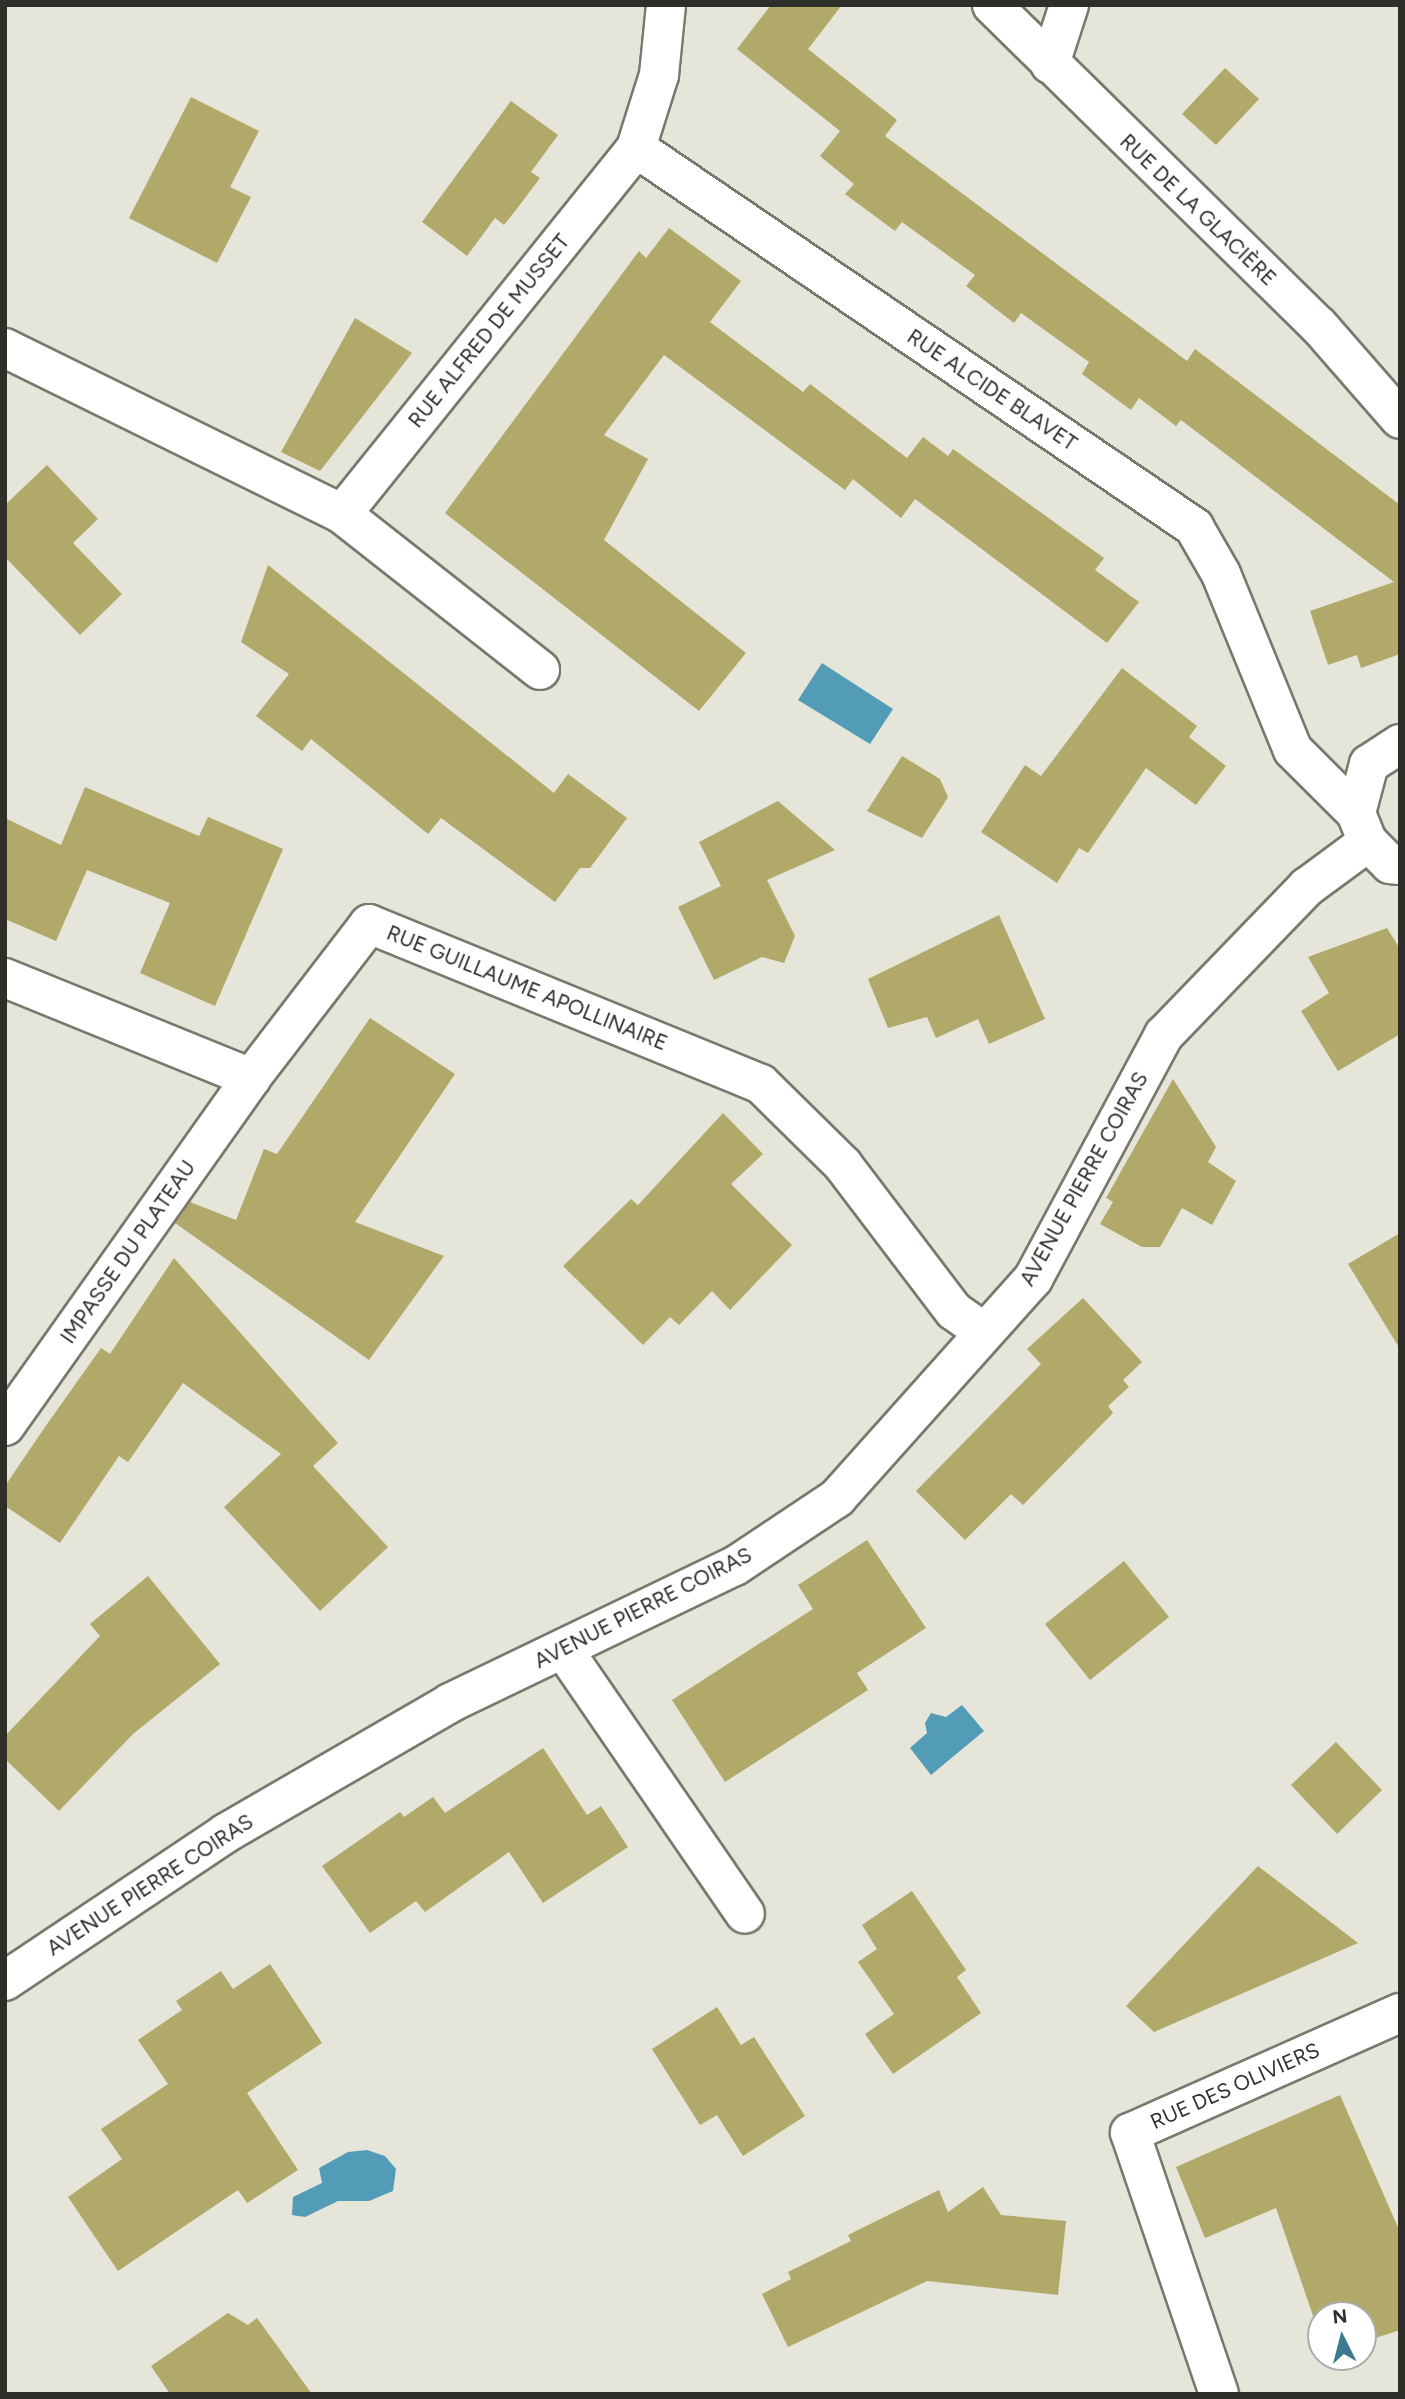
<!DOCTYPE html>
<meta charset="utf-8">
<style>
body{margin:0}
#map{position:relative;width:1405px;height:2399px;overflow:hidden;background:#e6e5da;font-family:Figtree,sans-serif}
div>[style]{position:absolute}
[style*='--x']{left:calc(var(--x)*1px);top:calc(var(--y)*1px);width:calc(var(--w)*1px);rotate:calc(var(--a)*1deg)}
.water>*{inset:0;background:#529cb8}
.building>*{inset:0;background:#b0a969}
.roads{filter:drop-shadow(2px 0 #78786d) drop-shadow(-2px 0 #78786d) drop-shadow(0 2px #78786d) drop-shadow(0 -2px #78786d)}
.street>*{height:38px;margin:-19px;padding:0 19px;transform-origin:19px;border-radius:19px;background:#fff}
span{translate:-50% -50%;white-space:nowrap;text-align:center;line-height:1.15;-webkit-text-stroke:7px #fff;paint-order:stroke}
.street-label{font-size:21px;color:#2f2f2a}
.frame{position:absolute;inset:0;border:7px solid #2f2f2a;pointer-events:none}
.north{position:absolute;left:1307px;top:2301px;width:70px;height:70px;box-sizing:border-box;background:#fff;border:2px solid #acacaa;border-radius:50%;rotate:354deg;font-size:19px;font-weight:700;line-height:28px;text-align:center;color:#2f2f2a}
.north::after{content:'';display:block;margin:auto;width:24px;height:32px;background:#3c7990;clip-path:polygon(50% 0,100% 100%,50% 72%,0 100%)}
</style>
<div id="map">
<div class="water">
<i style="clip-path:polygon(822px 663px,893px 709px,870px 744px,798px 700px)"></i>
<i style="clip-path:polygon(962px 1705px,984px 1731px,931px 1775px,910px 1748px,927px 1733px,925px 1723px,931px 1713px,946px 1717px)"></i>
<i style="clip-path:polygon(367px 2150px,385px 2156px,396px 2169px,393px 2191px,369px 2201px,338px 2201px,305px 2217px,292px 2215px,293px 2197px,322px 2183px,319px 2168px,348px 2152px)"></i>
</div>
<div class="building">
<i style="clip-path:polygon(771px 5px,842px 5px,808px 49px,897px 120px,885px 136px,1187px 361px,1195px 349px,1400px 505px,1400px 654px,1361px 668px,1357px 655px,1328px 665px,1310px 611px,1394px 582px,1181px 420px,1176px 426px,1139px 398px,1131px 410px,1082px 374px,1089px 362px,1021px 313px,1014px 323px,966px 286px,975px 275px,902px 222px,895px 231px,845px 194px,854px 184px,820px 156px,840px 131px,737px 49px)"></i>
<i style="clip-path:polygon(1225px 68px,1259px 99px,1216px 145px,1182px 114px)"></i>
<i style="clip-path:polygon(191px 97px,259px 131px,230px 187px,251px 197px,217px 263px,129px 218px)"></i>
<i style="clip-path:polygon(511px 101px,558px 135px,531px 172px,540px 178px,522px 202px,504px 225px,495px 218px,467px 256px,422px 222px)"></i>
<i style="clip-path:polygon(669px 228px,741px 281px,710px 322px,803px 392px,810px 384px,907px 458px,923px 437px,948px 456px,953px 449px,1104px 558px,1095px 570px,1139px 602px,1107px 643px,915px 499px,901px 518px,853px 479px,845px 490px,664px 355px,604px 435px,648px 459px,604px 540px,746px 653px,699px 711px,445px 513px,639px 251px,646px 258px)"></i>
<i style="clip-path:polygon(355px 318px,412px 353px,320px 471px,281px 452px)"></i>
<i style="clip-path:polygon(47px 465px,98px 519px,73px 543px,122px 594px,80px 635px,5px 557px,5px 505px)"></i>
<i style="clip-path:polygon(268px 565px,554px 793px,568px 774px,627px 818px,590px 868px,580px 868px,555px 902px,441px 818px,428px 834px,311px 739px,302px 751px,256px 716px,289px 674px,241px 642px)"></i>
<i style="clip-path:polygon(1122px 668px,1197px 726px,1189px 737px,1226px 766px,1196px 805px,1146px 768px,1088px 853px,1079px 848px,1057px 883px,981px 832px,1025px 765px,1041px 776px)"></i>
<i style="clip-path:polygon(902px 756px,940px 779px,948px 797px,922px 838px,867px 811px)"></i>
<i style="clip-path:polygon(85px 787px,199px 836px,208px 817px,283px 849px,215px 1006px,140px 973px,170px 903px,87px 870px,56px 941px,5px 919px,5px 818px,61px 845px)"></i>
<i style="clip-path:polygon(778px 801px,835px 850px,767px 880px,795px 936px,784px 963px,762px 957px,714px 980px,678px 907px,721px 886px,699px 842px)"></i>
<i style="clip-path:polygon(999px 915px,1045px 1019px,989px 1044px,978px 1019px,936px 1038px,927px 1017px,888px 1028px,868px 979px)"></i>
<i style="clip-path:polygon(1387px 928px,1400px 949px,1400px 1034px,1338px 1071px,1301px 1011px,1329px 993px,1308px 957px)"></i>
<i style="clip-path:polygon(370px 1018px,455px 1074px,355px 1222px,444px 1256px,369px 1360px,175px 1223px,190px 1202px,236px 1220px,264px 1149px,277px 1154px)"></i>
<i style="clip-path:polygon(1173px 1079px,1216px 1147px,1208px 1162px,1236px 1181px,1212px 1225px,1182px 1208px,1160px 1247px,1142px 1247px,1100px 1224px,1113px 1202px,1106px 1198px)"></i>
<i style="clip-path:polygon(723px 1113px,763px 1154px,731px 1184px,792px 1245px,730px 1310px,712px 1291px,679px 1325px,670px 1317px,643px 1345px,563px 1266px,631px 1199px,638px 1205px)"></i>
<i style="clip-path:polygon(1400px 1233px,1400px 1349px,1348px 1264px)"></i>
<i style="clip-path:polygon(174px 1258px,338px 1443px,313px 1466px,388px 1547px,320px 1611px,224px 1507px,281px 1454px,183px 1383px,128px 1462px,119px 1456px,60px 1543px,5px 1506px,5px 1486px,45px 1427px,101px 1348px,110px 1354px)"></i>
<i style="clip-path:polygon(1083px 1298px,1142px 1362px,1123px 1380px,1129px 1387px,1108px 1406px,1113px 1413px,1023px 1505px,1011px 1494px,965px 1540px,916px 1491px,1041px 1364px,1027px 1349px)"></i>
<i style="clip-path:polygon(867px 1540px,926px 1628px,857px 1673px,868px 1690px,725px 1782px,672px 1700px,813px 1609px,798px 1585px)"></i>
<i style="clip-path:polygon(1124px 1561px,1169px 1617px,1090px 1680px,1045px 1624px)"></i>
<i style="clip-path:polygon(148px 1576px,220px 1664px,133px 1734px,59px 1811px,5px 1759px,5px 1736px,100px 1636px,90px 1624px)"></i>
<i style="clip-path:polygon(1336px 1742px,1382px 1790px,1337px 1834px,1291px 1785px)"></i>
<i style="clip-path:polygon(543px 1748px,587px 1815px,601px 1806px,628px 1847px,543px 1903px,509px 1852px,425px 1912px,416px 1901px,370px 1933px,322px 1866px,400px 1812px,404px 1817px,433px 1797px,445px 1813px)"></i>
<i style="clip-path:polygon(1258px 1866px,1358px 1943px,1154px 2032px,1126px 2006px)"></i>
<i style="clip-path:polygon(912px 1891px,966px 1970px,957px 1977px,981px 2013px,893px 2074px,865px 2034px,894px 2014px,858px 1962px,877px 1949px,862px 1925px)"></i>
<i style="clip-path:polygon(270px 1964px,322px 2043px,247px 2093px,298px 2170px,247px 2203px,238px 2190px,118px 2271px,68px 2197px,122px 2159px,101px 2129px,168px 2084px,138px 2040px,182px 2010px,176px 2001px,221px 1971px,233px 1989px)"></i>
<i style="clip-path:polygon(717px 2007px,741px 2045px,754px 2037px,805px 2116px,743px 2156px,717px 2115px,700px 2125px,652px 2049px)"></i>
<i style="clip-path:polygon(1340px 2095px,1400px 2232px,1400px 2330px,1363px 2342px,1363px 2315px,1321px 2315px,1321px 2339px,1276px 2208px,1205px 2238px,1176px 2167px)"></i>
<i style="clip-path:polygon(983px 2187px,1001px 2215px,1066px 2221px,1058px 2295px,927px 2281px,788px 2347px,762px 2294px,791px 2279px,788px 2272px,851px 2241px,848px 2235px,939px 2190px,948px 2212px)"></i>
<i style="clip-path:polygon(228px 2313px,248px 2325px,257px 2318px,312px 2394px,170px 2394px,151px 2366px)"></i>
</div>
<div class="roads">
<div class="street">
<i style="--x:992;--y:5;--w:458;--a:44.5"></i>
<i style="--x:1319;--y:326;--w:123;--a:48.9"></i>
<i style="--x:1050;--y:64;--w:62;--a:-72.1"></i>
<i style="--x:636;--y:148;--w:675;--a:34.18"></i>
<i style="--x:1194;--y:527;--w:54;--a:60.1"></i>
<i style="--x:1221;--y:574;--w:190;--a:67.8"></i>
<i style="--x:1293;--y:750;--w:89;--a:45"></i>
<i style="--x:5;--y:348;--w:376;--a:26.2"></i>
<i style="--x:342;--y:514;--w:252;--a:38.2"></i>
<i style="--x:342;--y:514;--w:469;--a:-51.2"></i>
<i style="--x:636;--y:148;--w:77;--a:-72.5"></i>
<i style="--x:659;--y:75;--w:70;--a:-84.3"></i>
<i style="--x:1400;--y:744;--w:37;--a:147"></i>
<i style="--x:1369;--y:764;--w:51;--a:104.9"></i>
<i style="--x:1356;--y:813;--w:31;--a:68"></i>
<i style="--x:1368;--y:842;--w:31;--a:45"></i>
<i style="--x:1390;--y:864;--w:10;--a:6"></i>
<i style="--x:5;--y:978;--w:266;--a:22.1"></i>
<i style="--x:5;--y:1426;--w:426;--a:-54.7"></i>
<i style="--x:251;--y:1078;--w:194;--a:-52.5"></i>
<i style="--x:369;--y:924;--w:423;--a:22.2"></i>
<i style="--x:761;--y:1084;--w:115;--a:44.6"></i>
<i style="--x:843;--y:1165;--w:183;--a:52.8"></i>
<i style="--x:954;--y:1311;--w:35;--a:35"></i>
<i style="--x:563;--y:1649;--w:321;--a:55.5"></i>
<i style="--x:5;--y:1981;--w:266;--a:-33.8"></i>
<i style="--x:226;--y:1833;--w:259;--a:-30.1"></i>
<i style="--x:450;--y:1703;--w:316;--a:-25.7"></i>
<i style="--x:735;--y:1566;--w:123;--a:-33.7"></i>
<i style="--x:837;--y:1498;--w:294;--a:-48.2"></i>
<i style="--x:1033;--y:1279;--w:277;--a:-61.8"></i>
<i style="--x:1164;--y:1035;--w:206;--a:-46"></i>
<i style="--x:1307;--y:887;--w:76;--a:-36.4"></i>
<i style="--x:1219;--y:2394;--w:276;--a:-108.8"></i>
<i style="--x:1130;--y:2133;--w:295;--a:-24"></i>
</div>
</div>
<div class="street-label">
<span style="left:1198px;top:210px;rotate:44deg">RUE DE LA GLACIÈRE</span>
<span style="left:489px;top:331px;rotate:-51deg">RUE ALFRED DE MUSSET</span>
<span style="left:992px;top:390px;rotate:34deg">RUE ALCIDE BLAVET</span>
<span style="left:527px;top:988px;rotate:22deg">RUE GUILLAUME APOLLINAIRE</span>
<span style="left:1084px;top:1179px;rotate:-61deg">AVENUE PIERRE COIRAS</span>
<span style="left:128px;top:1252px;rotate:-55deg">IMPASSE DU PLATEAU</span>
<span style="left:643px;top:1608px;rotate:-27deg">AVENUE PIERRE COIRAS</span>
<span style="left:150px;top:1885px;rotate:-33deg">AVENUE PIERRE COIRAS</span>
<span style="left:1235px;top:2086px;rotate:-24deg">RUE DES OLIVIERS</span>
</div>
<div class="frame"></div>
<div class="north">N</div>
</div>
